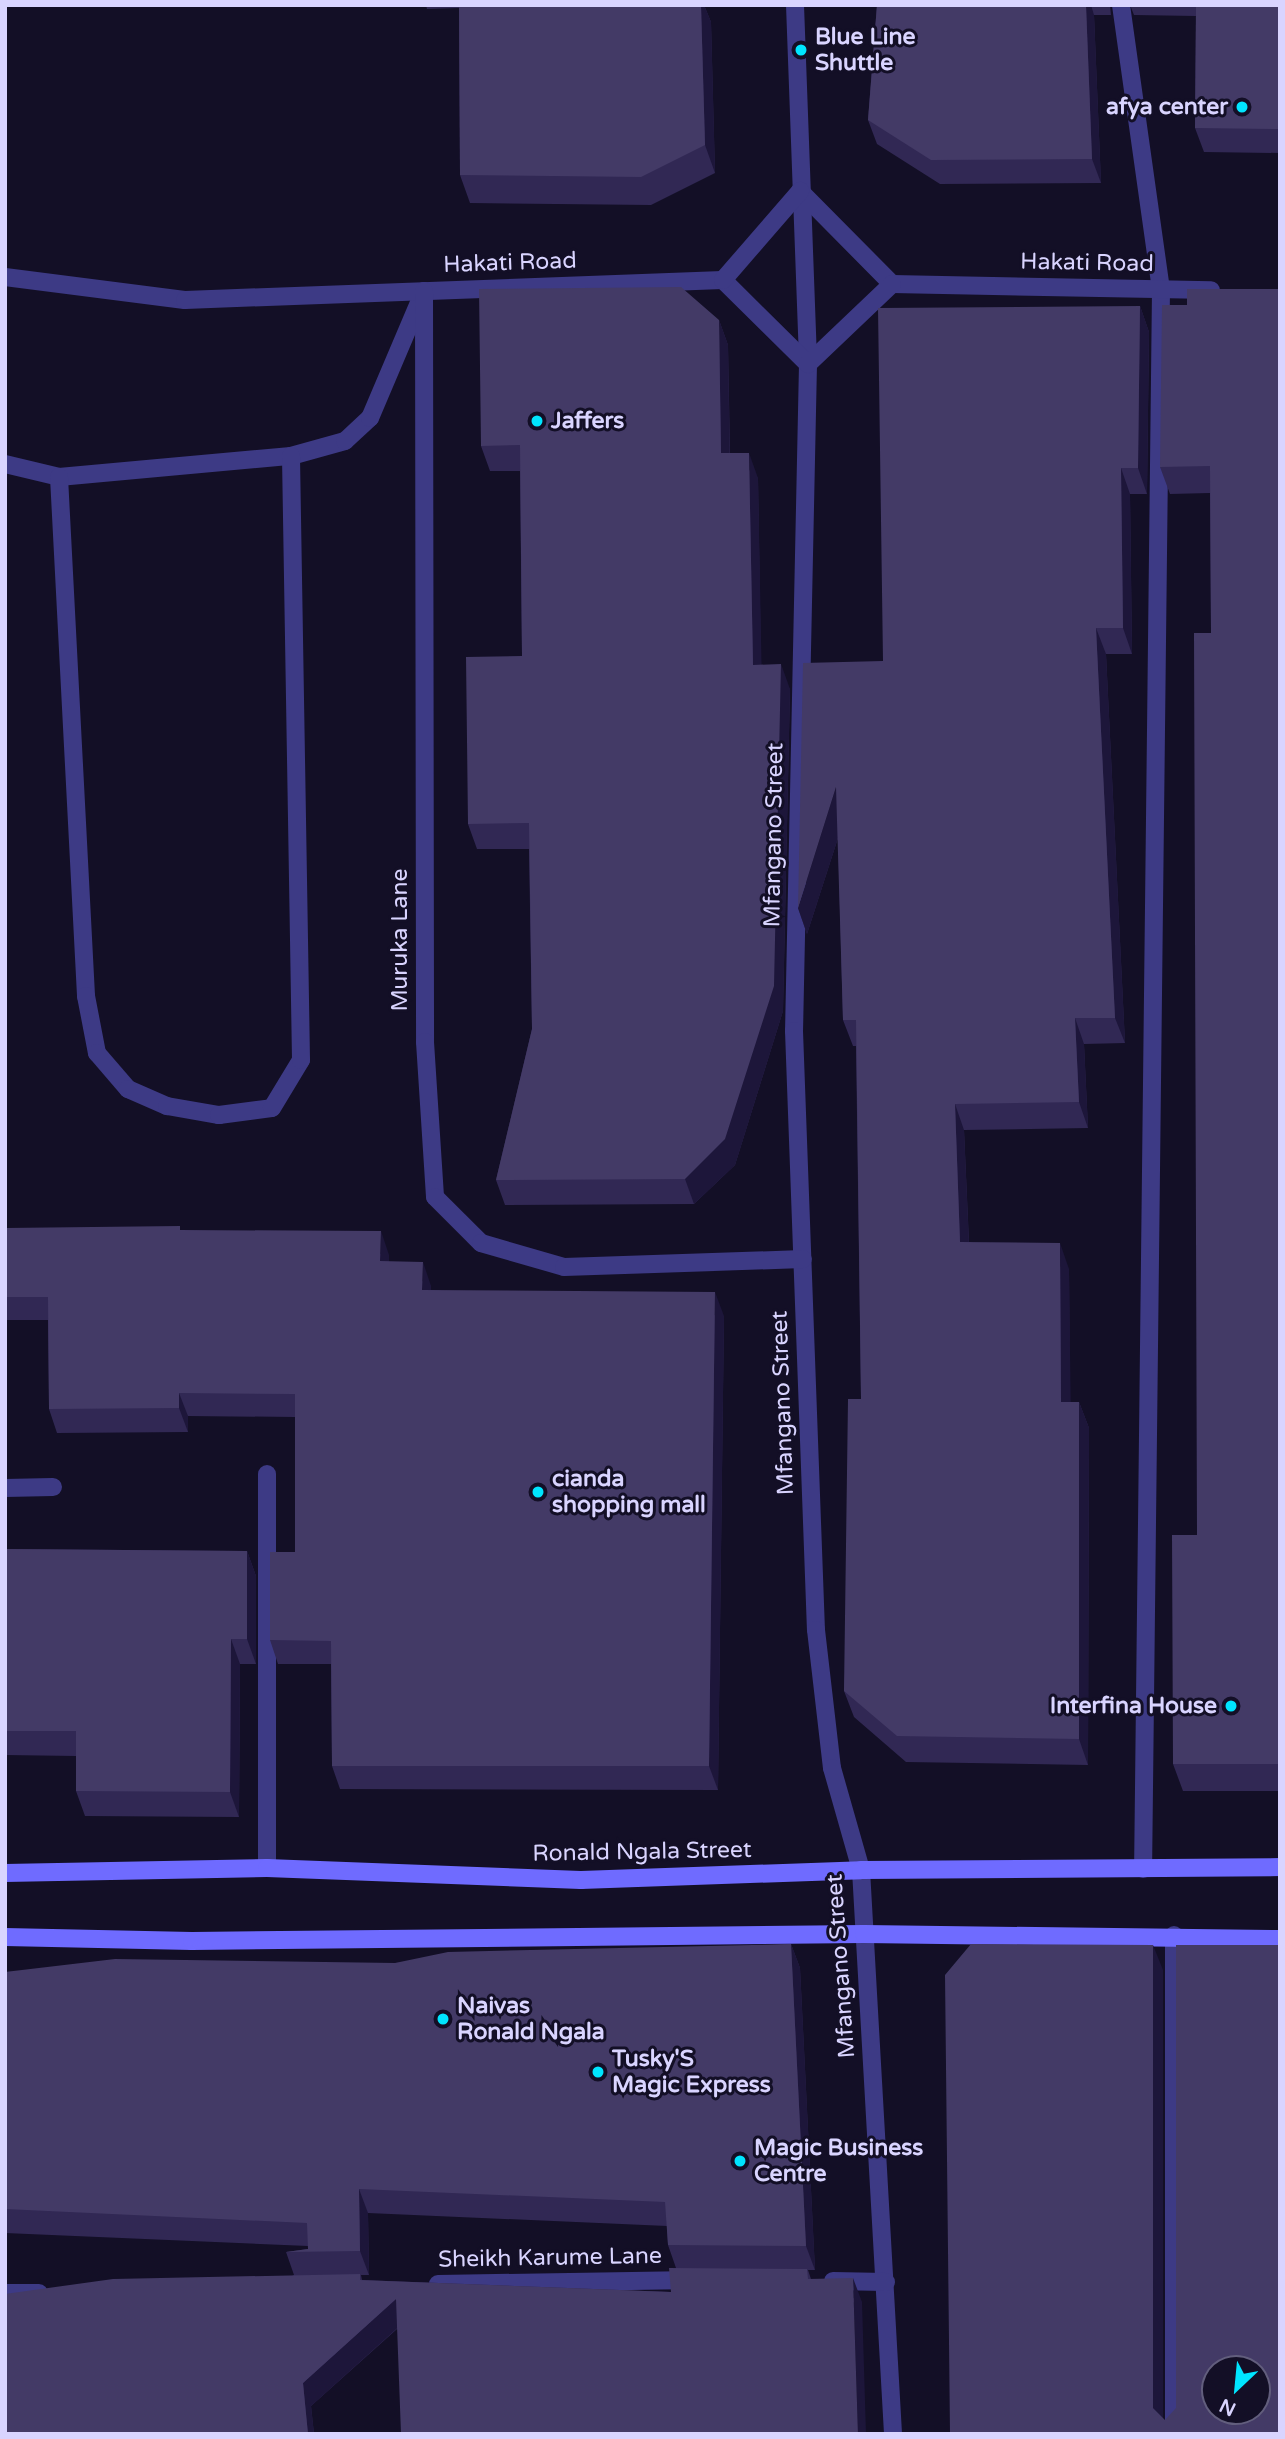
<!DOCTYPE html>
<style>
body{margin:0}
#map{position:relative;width:1285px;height:2439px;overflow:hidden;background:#130f26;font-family:"Varela Round",sans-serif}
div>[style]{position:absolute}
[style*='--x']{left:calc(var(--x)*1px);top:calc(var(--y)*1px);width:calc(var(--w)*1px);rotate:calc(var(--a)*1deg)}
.lane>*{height:18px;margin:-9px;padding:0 9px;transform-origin:9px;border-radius:9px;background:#3d3a85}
.street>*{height:18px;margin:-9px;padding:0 9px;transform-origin:9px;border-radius:9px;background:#3d3a85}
.secondary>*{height:18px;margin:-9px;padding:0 9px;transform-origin:9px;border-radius:9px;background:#6f6bff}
.wall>*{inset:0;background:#312854}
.shaded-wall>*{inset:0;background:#1d163a}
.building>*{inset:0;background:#433a66}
.dots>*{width:19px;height:19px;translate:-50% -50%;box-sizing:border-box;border:4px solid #130f26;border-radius:50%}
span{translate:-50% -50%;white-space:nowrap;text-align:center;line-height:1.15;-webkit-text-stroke:6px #130f26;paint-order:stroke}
.poi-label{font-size:23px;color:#d9d4ff;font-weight:700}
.left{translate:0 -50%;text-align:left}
.right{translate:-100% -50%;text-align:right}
.street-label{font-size:23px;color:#d9d4ff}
.frame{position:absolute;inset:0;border:7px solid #d9d4ff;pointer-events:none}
.north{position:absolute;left:1201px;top:2355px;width:70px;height:70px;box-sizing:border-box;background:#130f26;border:2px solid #625e7d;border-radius:50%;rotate:206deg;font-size:19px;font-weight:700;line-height:28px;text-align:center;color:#d9d4ff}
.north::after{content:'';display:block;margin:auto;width:24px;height:32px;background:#00e5ff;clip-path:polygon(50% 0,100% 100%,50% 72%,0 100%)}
</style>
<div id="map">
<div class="lane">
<i style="--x:5;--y:464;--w:56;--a:13.5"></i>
<i style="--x:59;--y:477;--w:233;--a:-5.2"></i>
<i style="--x:291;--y:456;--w:56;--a:-15.5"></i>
<i style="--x:345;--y:441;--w:34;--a:-43"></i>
<i style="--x:370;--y:418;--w:138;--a:-67"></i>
<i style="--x:59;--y:477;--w:520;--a:87.02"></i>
<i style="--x:86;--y:996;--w:58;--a:79.1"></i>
<i style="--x:97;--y:1053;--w:48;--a:49.3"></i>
<i style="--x:128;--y:1089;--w:43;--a:23.6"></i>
<i style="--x:167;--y:1106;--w:53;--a:9.8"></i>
<i style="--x:219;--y:1115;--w:53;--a:-7.5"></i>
<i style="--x:272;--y:1108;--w:56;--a:-58.9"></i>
<i style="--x:301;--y:1060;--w:604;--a:-90.95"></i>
<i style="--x:5;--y:1488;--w:48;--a:-1.2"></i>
<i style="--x:267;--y:1868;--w:394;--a:-90"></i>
<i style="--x:1174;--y:2434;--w:499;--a:-90"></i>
</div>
<div class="street">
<i style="--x:795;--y:5;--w:359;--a:87.9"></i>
<i style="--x:808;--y:364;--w:667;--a:91.2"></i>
<i style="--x:794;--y:1031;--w:599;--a:87.9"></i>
<i style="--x:816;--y:1630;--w:139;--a:83.4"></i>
<i style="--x:832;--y:1768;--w:106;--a:74.1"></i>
<i style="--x:861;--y:1870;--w:565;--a:86.75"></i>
<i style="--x:1121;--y:5;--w:287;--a:82"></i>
<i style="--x:1161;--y:289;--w:1580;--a:90.65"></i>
<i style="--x:800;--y:191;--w:131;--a:45.3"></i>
<i style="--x:5;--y:277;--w:181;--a:7.3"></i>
<i style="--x:185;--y:300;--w:538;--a:-2.13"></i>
<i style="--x:723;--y:280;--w:120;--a:44.7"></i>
<i style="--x:723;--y:280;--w:118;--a:-49.1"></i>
<i style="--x:892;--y:284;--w:319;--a:1.1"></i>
<i style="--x:424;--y:291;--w:751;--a:89.92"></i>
<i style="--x:425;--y:1042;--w:155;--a:86.3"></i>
<i style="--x:435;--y:1197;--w:65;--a:45"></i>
<i style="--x:481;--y:1243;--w:86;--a:16.1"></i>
<i style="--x:564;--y:1267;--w:239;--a:-1.9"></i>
<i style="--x:808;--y:364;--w:116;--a:-43.6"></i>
<i style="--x:833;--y:2281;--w:53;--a:1.1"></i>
<i style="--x:438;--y:2284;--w:255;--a:-0.9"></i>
<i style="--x:5;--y:2293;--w:34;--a:0"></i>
</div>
<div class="secondary">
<i style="--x:5;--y:1873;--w:262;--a:-1.1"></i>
<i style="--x:267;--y:1868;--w:314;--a:2.2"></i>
<i style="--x:581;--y:1880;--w:280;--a:-2"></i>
<i style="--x:861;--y:1870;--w:419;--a:-0.4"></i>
<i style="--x:5;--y:1937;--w:187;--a:1.2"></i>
<i style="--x:192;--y:1941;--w:672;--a:-0.6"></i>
<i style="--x:864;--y:1934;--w:416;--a:0.7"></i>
</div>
<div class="wall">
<i style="clip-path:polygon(426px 5px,704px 5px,711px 22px,715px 173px,651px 205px,470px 203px,460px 175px,459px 8px,427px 9px)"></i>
<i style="clip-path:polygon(877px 5px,1110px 5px,1111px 15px,1094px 15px,1101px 183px,940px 184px,877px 144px,868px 120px)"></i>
<i style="clip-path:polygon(1130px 5px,1280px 5px,1280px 153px,1204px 152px,1195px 128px,1196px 16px,1134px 15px)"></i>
<i style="clip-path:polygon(1280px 289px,1280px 1791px,1183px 1791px,1173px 1764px,1197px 1535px,1211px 633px,1210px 493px,1170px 494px,1160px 467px,1187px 305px)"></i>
<i style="clip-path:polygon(1140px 306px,1149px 332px,1147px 494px,1130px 494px,1132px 654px,1106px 654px,1125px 1043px,1084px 1044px,1088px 1128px,964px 1130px,969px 1242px,1069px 1269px,1070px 1402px,1079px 1402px,1089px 1428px,1088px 1765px,906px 1762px,854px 1717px,844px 1691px,861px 1399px,856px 1046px,853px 1046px,843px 1020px,838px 838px,807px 934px,798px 908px,883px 661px)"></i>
<i style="clip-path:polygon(719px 320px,728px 345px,730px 453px,758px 478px,761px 665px,790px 689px,783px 1011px,735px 1165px,694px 1204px,505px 1205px,496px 1180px,532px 1029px,529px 849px,477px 849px,468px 824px,522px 656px,520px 471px,490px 471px,481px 446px)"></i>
<i style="clip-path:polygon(5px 1228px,181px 1230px,389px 1255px,389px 1262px,431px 1286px,431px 1290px,724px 1316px,718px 1790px,340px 1789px,332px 1766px,331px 1664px,278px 1664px,270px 1640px,295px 1552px,295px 1417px,188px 1416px,188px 1432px,57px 1433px,49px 1409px,48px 1320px,5px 1320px)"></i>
<i style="clip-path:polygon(5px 1549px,247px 1551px,256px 1576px,256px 1664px,240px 1664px,239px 1817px,85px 1816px,76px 1791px,76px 1756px,5px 1755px)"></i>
<i style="clip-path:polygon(evenodd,791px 1944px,800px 1968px,815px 2270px,808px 2270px,811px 2279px,862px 2302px,397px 2329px,311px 2406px,314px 2434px,5px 2434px,294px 2275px,286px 2252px,308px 2249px,308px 2246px,5px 2233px,5px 1972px,395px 1963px,791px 1944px,368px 2213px,667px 2226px,668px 2245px,676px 2268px,671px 2292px,362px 2280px,361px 2275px,369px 2275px,368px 2213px)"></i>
</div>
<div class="shaded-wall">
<i style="clip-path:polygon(701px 5px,704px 5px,711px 22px,715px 173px,705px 145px)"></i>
<i style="clip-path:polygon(1086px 5px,1091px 5px,1094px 15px,1101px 183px,1092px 159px)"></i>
<i style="clip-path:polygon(1140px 306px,1149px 332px,1147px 494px,1138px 468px)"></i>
<i style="clip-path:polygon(719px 320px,728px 345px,730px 478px,721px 453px)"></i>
<i style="clip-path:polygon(749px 453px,758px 478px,762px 690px,753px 665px)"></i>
<i style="clip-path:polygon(1121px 468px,1130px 494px,1132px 654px,1123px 628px)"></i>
<i style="clip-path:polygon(1096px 628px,1106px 654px,1125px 1043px,1115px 1018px)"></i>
<i style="clip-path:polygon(781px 664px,790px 689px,783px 1011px,735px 1165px,694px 1204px,685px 1179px)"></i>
<i style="clip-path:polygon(836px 787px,846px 813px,807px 934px,798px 908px)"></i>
<i style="clip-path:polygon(1075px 1018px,1084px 1044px,1088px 1128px,1079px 1102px)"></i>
<i style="clip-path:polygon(955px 1104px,964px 1130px,970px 1268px,960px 1242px)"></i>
<i style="clip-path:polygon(381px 1231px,389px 1255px,389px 1285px,380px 1261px)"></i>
<i style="clip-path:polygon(1060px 1243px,1069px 1269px,1071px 1428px,1061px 1402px)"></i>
<i style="clip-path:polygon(423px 1262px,431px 1286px,431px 1314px,422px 1290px)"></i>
<i style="clip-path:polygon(715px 1292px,724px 1316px,718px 1790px,709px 1766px)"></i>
<i style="clip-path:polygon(179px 1393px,188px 1416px,188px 1432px,179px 1408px)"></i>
<i style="clip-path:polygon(1079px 1402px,1089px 1428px,1088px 1765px,1079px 1739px)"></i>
<i style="clip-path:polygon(247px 1551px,256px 1576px,256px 1664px,247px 1639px)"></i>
<i style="clip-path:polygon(231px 1639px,240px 1664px,239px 1817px,230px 1792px)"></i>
<i style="clip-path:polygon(791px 1944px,800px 1968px,815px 2270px,806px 2246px)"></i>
<i style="clip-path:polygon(1153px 1945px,1163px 1970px,1163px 2434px,1153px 2408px)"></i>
<i style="clip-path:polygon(359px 2189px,368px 2213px,369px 2275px,360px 2251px)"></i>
<i style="clip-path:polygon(853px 2278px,862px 2302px,866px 2434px,858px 2434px)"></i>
<i style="clip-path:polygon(396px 2299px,404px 2322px,311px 2406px,314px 2434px,308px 2434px,303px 2383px)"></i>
</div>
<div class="building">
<i style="clip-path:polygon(459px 5px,701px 5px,705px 145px,641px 177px,460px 175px)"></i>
<i style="clip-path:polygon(877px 5px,1086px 5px,1092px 159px,931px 160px,868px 120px)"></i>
<i style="clip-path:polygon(1196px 5px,1280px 5px,1280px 129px,1195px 128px)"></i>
<i style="clip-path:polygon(681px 287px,719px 320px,721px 453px,749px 453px,753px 665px,781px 664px,774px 986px,725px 1139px,685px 1179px,496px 1180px,532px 1029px,529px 823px,468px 824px,466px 657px,522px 656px,520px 445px,481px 446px,479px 289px)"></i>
<i style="clip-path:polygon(1187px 289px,1280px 289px,1280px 1764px,1173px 1764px,1172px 1535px,1197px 1535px,1194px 633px,1211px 633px,1210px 466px,1160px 467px,1162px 305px,1187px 305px)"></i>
<i style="clip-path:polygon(1140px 306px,1138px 468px,1121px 468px,1123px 628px,1096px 628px,1115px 1018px,1075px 1018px,1079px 1102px,955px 1104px,960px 1242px,1060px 1243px,1061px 1402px,1079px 1402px,1079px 1739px,897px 1736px,844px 1691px,848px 1399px,861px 1399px,856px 1020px,843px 1020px,836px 787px,798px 908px,803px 663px,883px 661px,878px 308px)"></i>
<i style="clip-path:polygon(180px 1226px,180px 1230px,381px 1231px,380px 1261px,423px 1262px,422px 1290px,715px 1292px,709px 1766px,332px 1766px,331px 1641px,270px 1640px,270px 1552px,295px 1552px,295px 1394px,179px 1393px,179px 1408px,49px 1409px,48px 1297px,5px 1297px,5px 1228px)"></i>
<i style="clip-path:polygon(5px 1549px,247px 1551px,247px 1639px,231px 1639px,230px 1792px,76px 1791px,76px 1731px,5px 1731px)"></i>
<i style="clip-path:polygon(791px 1944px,806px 2246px,668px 2245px,665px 2202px,359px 2189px,360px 2251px,286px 2252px,308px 2249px,307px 2223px,5px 2209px,5px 1972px,115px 1959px,395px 1963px,448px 1952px)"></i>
<i style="clip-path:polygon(evenodd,971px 1944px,1153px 1945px,1153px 2408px,1165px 2420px,1176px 2408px,1176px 1945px,1280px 1945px,1280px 2434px,950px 2434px,945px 1975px,971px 1944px,1215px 2369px,1257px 2369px,1257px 2411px,1215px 2411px,1215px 2369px)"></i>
<i style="clip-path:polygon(669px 2268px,807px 2269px,808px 2279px,853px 2278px,858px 2434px,401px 2434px,396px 2299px,303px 2383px,308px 2434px,5px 2434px,5px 2294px,113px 2279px,360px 2274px,360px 2280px,671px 2292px)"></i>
</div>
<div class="dots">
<i style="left:801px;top:50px;background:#00e5ff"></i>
<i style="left:1242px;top:107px;background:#00e5ff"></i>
<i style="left:537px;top:421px;background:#00e5ff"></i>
<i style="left:538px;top:1492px;background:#00e5ff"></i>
<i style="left:1231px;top:1706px;background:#00e5ff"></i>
<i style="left:443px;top:2019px;background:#00e5ff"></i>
<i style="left:598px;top:2072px;background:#00e5ff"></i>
<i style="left:740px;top:2161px;background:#00e5ff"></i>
</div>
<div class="poi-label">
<span class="left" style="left:815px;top:50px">Blue Line<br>Shuttle</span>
<span class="right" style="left:1228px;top:107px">afya center</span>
<span class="left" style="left:551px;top:421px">Jaffers</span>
<span class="left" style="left:552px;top:1492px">cianda<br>shopping mall</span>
<span class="right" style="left:1217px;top:1706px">Interfina House</span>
<span class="left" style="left:457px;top:2019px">Naivas<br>Ronald Ngala</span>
<span class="left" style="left:612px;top:2072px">Tusky'S<br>Magic Express</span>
<span class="left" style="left:754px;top:2161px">Magic Business<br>Centre</span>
</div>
<div class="street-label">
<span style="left:510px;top:263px;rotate:-2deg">Hakati Road</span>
<span style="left:1087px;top:263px;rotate:1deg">Hakati Road</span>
<span style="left:774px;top:835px;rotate:-89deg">Mfangano Street</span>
<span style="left:400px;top:940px;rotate:-90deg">Muruka Lane</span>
<span style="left:783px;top:1403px;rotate:-92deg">Mfangano Street</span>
<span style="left:642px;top:1852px;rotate:-1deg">Ronald Ngala Street</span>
<span style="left:841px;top:1966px;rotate:-94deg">Mfangano Street</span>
<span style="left:550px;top:2258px;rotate:-1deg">Sheikh Karume Lane</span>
</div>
<div class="frame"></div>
<div class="north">N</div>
</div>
